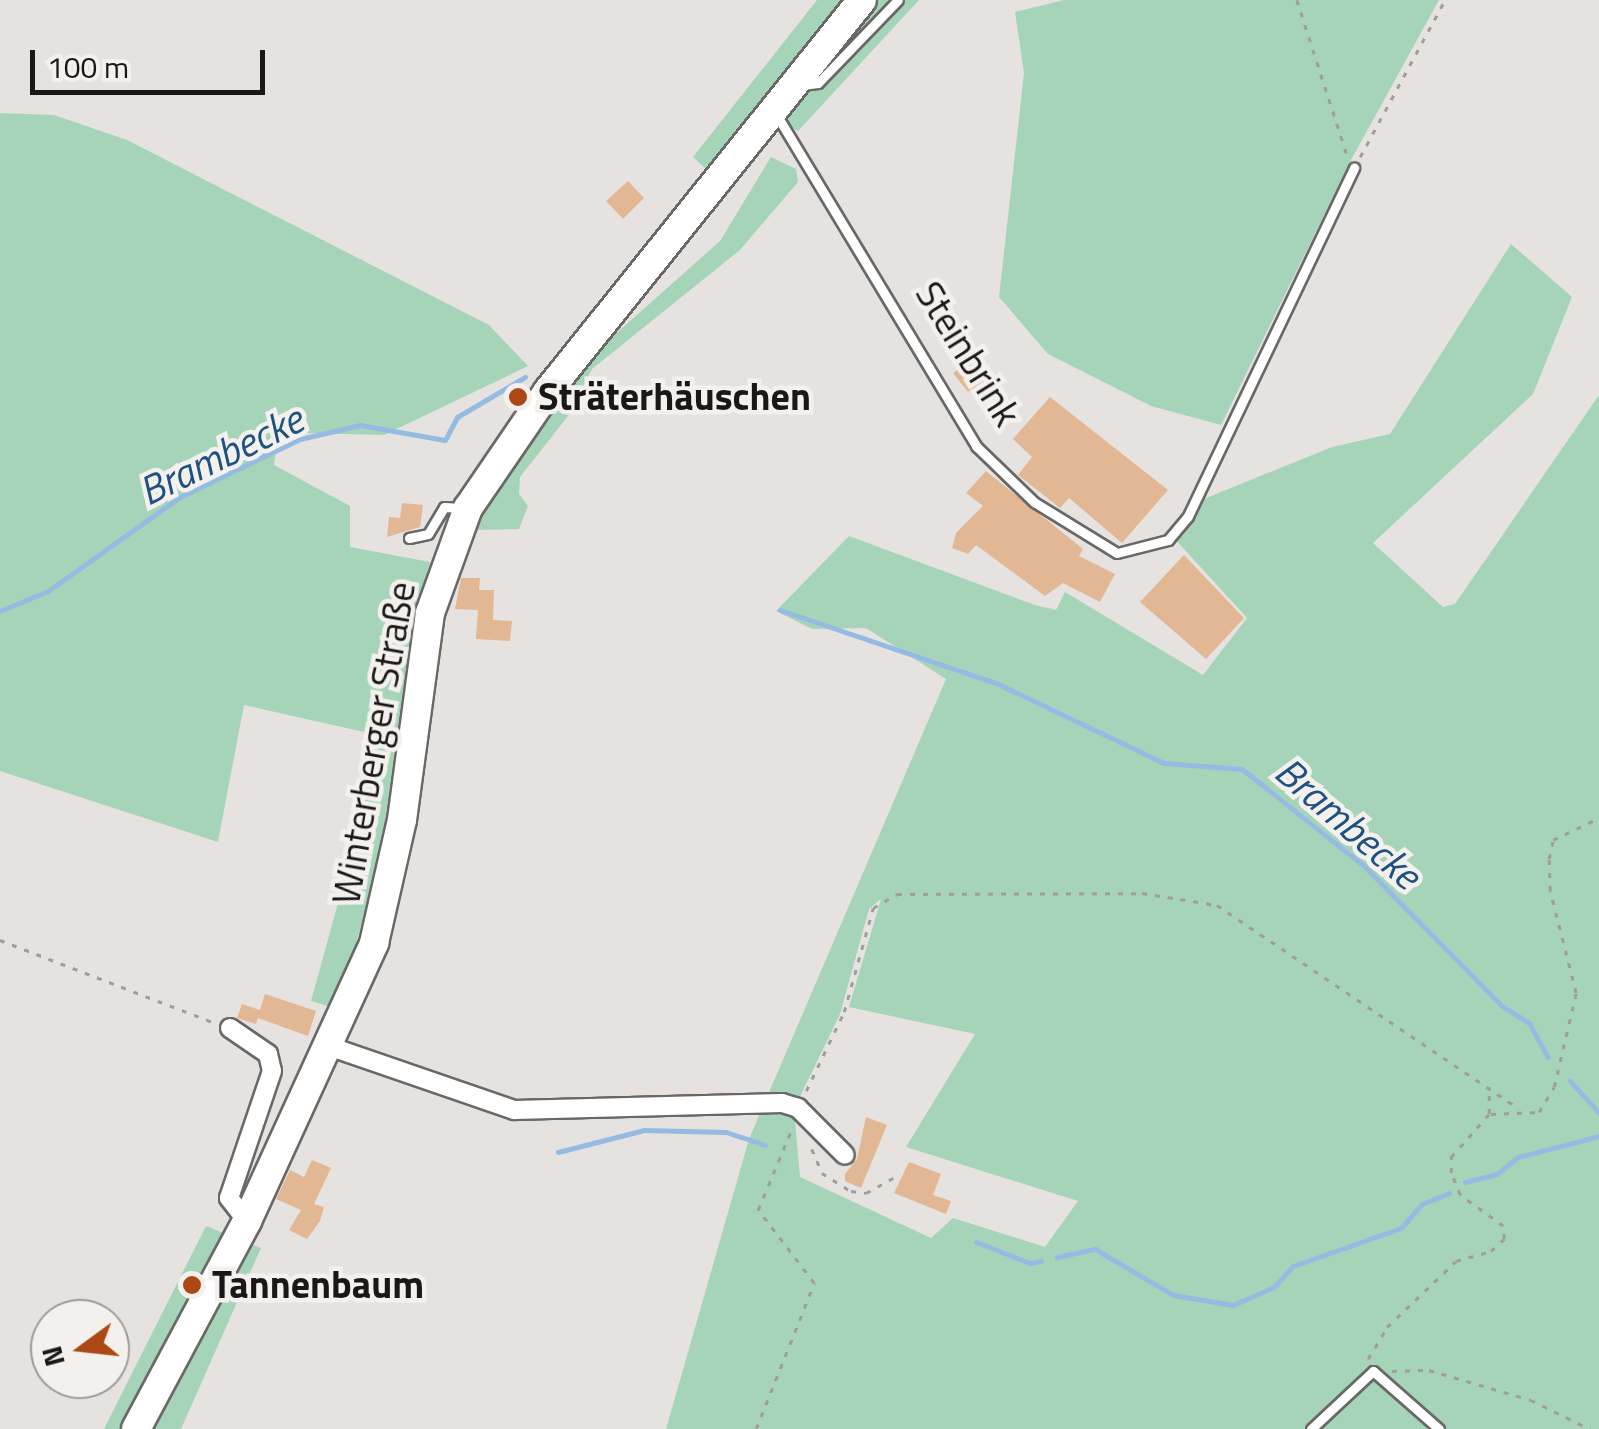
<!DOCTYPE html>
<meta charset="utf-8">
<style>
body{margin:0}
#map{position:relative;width:1599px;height:1429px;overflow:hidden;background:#e6e2e0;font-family:"Titillium Web",sans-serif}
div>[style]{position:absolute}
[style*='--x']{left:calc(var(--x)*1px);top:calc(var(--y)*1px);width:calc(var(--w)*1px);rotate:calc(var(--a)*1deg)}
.green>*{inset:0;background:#a6d4b8}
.stream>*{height:5px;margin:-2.5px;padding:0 2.5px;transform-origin:2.5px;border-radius:2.5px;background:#96bbe2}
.building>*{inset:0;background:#e2b894}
.path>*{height:2.5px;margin-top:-1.25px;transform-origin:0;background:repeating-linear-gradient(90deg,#a09d9b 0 5px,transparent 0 13px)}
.roads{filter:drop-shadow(2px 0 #6a6866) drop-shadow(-2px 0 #6a6866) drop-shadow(0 2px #6a6866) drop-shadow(0 -2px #6a6866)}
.service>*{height:9px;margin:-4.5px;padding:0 4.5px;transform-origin:4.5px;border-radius:4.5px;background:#fff}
.minor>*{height:18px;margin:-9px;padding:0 9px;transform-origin:9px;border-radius:9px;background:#fff}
.primary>*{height:28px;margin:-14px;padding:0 14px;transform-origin:14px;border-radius:14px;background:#fff}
.dots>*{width:28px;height:28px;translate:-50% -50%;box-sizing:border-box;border:5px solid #f3f0ee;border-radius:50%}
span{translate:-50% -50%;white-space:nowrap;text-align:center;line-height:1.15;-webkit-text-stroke:9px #f3f0ee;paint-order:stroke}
.street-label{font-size:38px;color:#191817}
.poi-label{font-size:38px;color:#191817;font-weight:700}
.left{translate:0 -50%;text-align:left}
.water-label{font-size:40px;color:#1d5182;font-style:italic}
.north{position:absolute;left:30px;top:1299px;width:100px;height:100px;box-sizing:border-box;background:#f3f0ee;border:2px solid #9c9a98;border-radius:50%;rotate:255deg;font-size:28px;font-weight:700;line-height:40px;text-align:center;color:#191817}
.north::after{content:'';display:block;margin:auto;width:35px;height:45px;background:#ac4815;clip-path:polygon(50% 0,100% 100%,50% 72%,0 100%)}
.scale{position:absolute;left:30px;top:50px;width:235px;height:45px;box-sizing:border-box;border:5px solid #191817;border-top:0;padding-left:12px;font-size:30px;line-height:35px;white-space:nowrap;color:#191817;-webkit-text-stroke:8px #f3f0ee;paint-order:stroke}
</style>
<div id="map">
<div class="green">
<i style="clip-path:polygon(817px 0,919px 0,798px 131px,756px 108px,707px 170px,693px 157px)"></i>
<i style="clip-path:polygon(1064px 0,1439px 0,1351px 160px,1221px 425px,1151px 406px,1048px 354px,999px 297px,1024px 73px,1015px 12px)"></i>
<i style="clip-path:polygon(0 113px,54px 115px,127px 140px,489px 325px,528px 366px,384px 435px,301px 433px,277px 442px,274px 465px,350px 506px,350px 547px,430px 562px,411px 638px,391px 816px,338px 1009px,311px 1001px,348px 867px,373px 734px,244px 705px,218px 842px,0 771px)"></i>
<i style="clip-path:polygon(771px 157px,796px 169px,798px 182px,740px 250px,592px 369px,568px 416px,520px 477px,519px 494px,528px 506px,519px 529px,474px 530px,502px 475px,583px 363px,720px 241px)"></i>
<i style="clip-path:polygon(evenodd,1511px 244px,1572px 297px,1533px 394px,1373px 543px,1443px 607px,1455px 604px,1599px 395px,1599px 1429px,666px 1429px,749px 1139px,946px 679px,866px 628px,812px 629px,776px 611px,849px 536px,1035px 605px,1056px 610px,1065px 592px,1203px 675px,1247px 618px,1175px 539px,1189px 505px,1332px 447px,1390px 434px,1511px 244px,881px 899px,849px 1007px,975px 1034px,906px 1147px,1078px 1201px,1045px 1247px,953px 1218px,931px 1238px,800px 1177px,794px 1109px,840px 1014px,869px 909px,881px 899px)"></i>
<i style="clip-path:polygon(206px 1226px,261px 1248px,181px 1429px,104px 1429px)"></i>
</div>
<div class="stream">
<i style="--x:780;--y:610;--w:228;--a:18.7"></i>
<i style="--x:996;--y:683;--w:186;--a:25.5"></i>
<i style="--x:1164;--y:763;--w:78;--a:4.4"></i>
<i style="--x:1242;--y:769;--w:156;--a:38.5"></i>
<i style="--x:1364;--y:866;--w:197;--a:45.4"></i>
<i style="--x:1502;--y:1006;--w:32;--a:32"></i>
<i style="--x:1529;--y:1023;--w:39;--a:61"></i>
<i style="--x:0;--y:611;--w:52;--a:-22.6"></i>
<i style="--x:48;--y:591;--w:162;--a:-35.5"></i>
<i style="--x:180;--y:497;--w:133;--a:-25.8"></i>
<i style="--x:300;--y:439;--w:62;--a:-13.1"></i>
<i style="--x:360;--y:425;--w:86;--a:10"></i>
<i style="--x:445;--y:440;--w:26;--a:-62"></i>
<i style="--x:457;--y:417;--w:79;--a:-30.5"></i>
<i style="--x:1570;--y:1081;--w:43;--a:47.8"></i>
<i style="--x:558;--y:1152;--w:89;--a:-14.3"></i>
<i style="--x:644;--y:1130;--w:82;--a:1.4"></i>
<i style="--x:726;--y:1132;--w:41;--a:18.4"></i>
<i style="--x:1465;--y:1182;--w:33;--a:-14"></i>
<i style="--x:1497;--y:1174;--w:27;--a:-39"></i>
<i style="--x:1518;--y:1157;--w:84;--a:-14.5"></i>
<i style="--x:976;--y:1242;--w:58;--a:21.3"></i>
<i style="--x:1030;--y:1263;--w:11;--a:-10"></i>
<i style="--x:1057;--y:1257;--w:39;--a:-12"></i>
<i style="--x:1095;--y:1249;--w:91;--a:30.5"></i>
<i style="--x:1173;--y:1295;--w:61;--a:9.5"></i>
<i style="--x:1233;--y:1305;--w:45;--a:-23.7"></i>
<i style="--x:1274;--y:1287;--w:28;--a:-48"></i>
<i style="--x:1293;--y:1266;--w:114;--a:-19.4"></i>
<i style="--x:1401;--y:1228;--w:32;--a:-49"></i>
<i style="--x:1422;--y:1204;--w:29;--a:-22"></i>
</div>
<div class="building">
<i style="clip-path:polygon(628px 181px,644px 198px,623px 219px,606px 201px)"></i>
<i style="clip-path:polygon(972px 358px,987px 379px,968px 392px,953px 373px)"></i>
<i style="clip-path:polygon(1050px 397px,1168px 490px,1122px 543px,1069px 498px,1060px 508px,1018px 475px,1032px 457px,1013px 439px)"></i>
<i style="clip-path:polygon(986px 471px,1083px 549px,1079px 556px,1115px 574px,1100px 602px,1063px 583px,1045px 596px,976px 545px,968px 554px,952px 548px,956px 533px,983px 506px,966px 493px)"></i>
<i style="clip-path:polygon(402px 503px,423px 505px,420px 527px,387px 537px,389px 517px,400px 518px)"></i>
<i style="clip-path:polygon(1184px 555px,1244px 618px,1206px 659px,1140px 602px)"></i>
<i style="clip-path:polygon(461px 578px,480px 578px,479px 590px,494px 590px,493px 620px,512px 621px,510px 641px,476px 639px,478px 610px,455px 609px)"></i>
<i style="clip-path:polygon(265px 994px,316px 1011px,308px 1036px,258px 1018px,256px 1024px,237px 1018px,242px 1004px,260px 1010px)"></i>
<i style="clip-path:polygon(866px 1117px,887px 1125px,861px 1188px,845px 1181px,845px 1174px,857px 1159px)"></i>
<i style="clip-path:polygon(312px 1160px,331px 1168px,314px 1204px,324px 1207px,320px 1221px,307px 1239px,289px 1230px,301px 1210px,276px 1199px,290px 1170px,304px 1177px)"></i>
<i style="clip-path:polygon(909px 1162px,941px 1174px,933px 1195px,951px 1201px,946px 1214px,894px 1193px)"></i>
</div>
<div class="path">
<i style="--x:1297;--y:0;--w:166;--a:72.1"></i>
<i style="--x:1360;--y:157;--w:179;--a:-61.6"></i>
<i style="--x:0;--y:940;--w:228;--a:21.1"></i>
<i style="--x:806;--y:1091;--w:88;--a:-64.3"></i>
<i style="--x:844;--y:1012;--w:108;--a:-74.4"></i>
<i style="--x:873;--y:908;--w:28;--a:-30"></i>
<i style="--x:897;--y:894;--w:245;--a:-0.2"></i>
<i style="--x:1142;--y:893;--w:76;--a:9.1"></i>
<i style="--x:1217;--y:905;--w:364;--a:34"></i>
<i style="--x:1491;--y:1114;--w:48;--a:-2.4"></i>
<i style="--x:1539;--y:1112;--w:29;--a:-59"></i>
<i style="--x:1554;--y:1087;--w:97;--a:-76.8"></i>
<i style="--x:1576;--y:993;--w:105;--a:-104.3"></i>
<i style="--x:1550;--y:891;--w:32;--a:-92"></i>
<i style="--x:1549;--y:859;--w:19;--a:-78"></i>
<i style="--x:1553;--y:840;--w:51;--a:-25.6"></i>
<i style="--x:812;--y:1149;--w:26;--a:67"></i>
<i style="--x:822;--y:1173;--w:34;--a:32"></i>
<i style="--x:851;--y:1191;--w:15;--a:8"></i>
<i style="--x:866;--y:1193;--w:39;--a:-29"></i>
<i style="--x:1368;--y:1359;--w:37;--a:-59"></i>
<i style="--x:1387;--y:1327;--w:95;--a:-43.7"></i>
<i style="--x:1456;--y:1261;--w:36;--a:-16"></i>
<i style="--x:1491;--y:1251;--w:18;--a:-43"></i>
<i style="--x:1504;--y:1239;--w:13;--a:-94"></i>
<i style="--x:1503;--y:1226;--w:53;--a:-144.2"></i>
<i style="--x:1460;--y:1195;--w:24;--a:-112"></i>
<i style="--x:1451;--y:1173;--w:16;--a:-90"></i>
<i style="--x:1451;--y:1157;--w:57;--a:-48.5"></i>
<i style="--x:1489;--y:1114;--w:27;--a:-90"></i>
<i style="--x:1392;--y:1371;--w:37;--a:-2"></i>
<i style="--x:1429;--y:1370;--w:106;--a:16.4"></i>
<i style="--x:1531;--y:1400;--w:66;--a:26.2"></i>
<i style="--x:756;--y:1429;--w:157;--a:-68.3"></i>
<i style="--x:814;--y:1283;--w:92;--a:-127.5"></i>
<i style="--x:758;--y:1210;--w:91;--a:-67.4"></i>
</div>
<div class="roads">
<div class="service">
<i style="--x:802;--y:85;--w:16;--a:-7"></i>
<i style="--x:818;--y:83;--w:115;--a:-46.1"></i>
<i style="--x:776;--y:114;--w:388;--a:58.9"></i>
<i style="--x:976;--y:446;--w:81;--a:44"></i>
<i style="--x:1034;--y:502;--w:97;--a:31.6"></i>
<i style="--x:1117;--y:553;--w:53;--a:-14.3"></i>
<i style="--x:1168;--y:540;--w:31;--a:-50"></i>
<i style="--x:1188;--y:516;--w:386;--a:-64.5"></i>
<i style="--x:409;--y:538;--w:19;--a:-12"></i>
<i style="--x:428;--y:534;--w:31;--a:-59"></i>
<i style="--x:444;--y:507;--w:22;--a:3"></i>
<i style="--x:1311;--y:1429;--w:85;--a:-43.1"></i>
<i style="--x:1373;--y:1371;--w:88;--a:41.3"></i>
</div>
<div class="minor">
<i style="--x:230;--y:1028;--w:46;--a:34.4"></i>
<i style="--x:268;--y:1054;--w:17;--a:77"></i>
<i style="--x:272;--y:1071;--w:134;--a:108.7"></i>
<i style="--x:229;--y:1198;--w:29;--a:52"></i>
<i style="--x:331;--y:1047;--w:194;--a:19"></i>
<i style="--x:514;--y:1110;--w:268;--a:-1.5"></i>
<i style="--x:782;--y:1103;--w:17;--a:17"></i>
<i style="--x:798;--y:1108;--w:66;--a:45"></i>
</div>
<div class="primary">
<i style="--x:136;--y:1429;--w:236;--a:-61.9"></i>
<i style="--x:247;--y:1221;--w:306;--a:-65.4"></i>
<i style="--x:374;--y:943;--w:126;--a:-77.2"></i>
<i style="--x:402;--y:820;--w:209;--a:-82.3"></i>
<i style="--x:430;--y:613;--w:112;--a:-70.1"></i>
<i style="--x:468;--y:508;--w:142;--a:-55.6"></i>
<i style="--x:548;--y:391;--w:501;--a:-51.23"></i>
</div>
</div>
<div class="dots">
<i style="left:518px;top:397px;background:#ac4815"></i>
<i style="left:192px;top:1285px;background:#ac4815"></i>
</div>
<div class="street-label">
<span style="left:968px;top:354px;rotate:58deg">Steinbrink</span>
<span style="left:374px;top:743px;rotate:-80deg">Winterberger Straße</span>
</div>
<div class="poi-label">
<span class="left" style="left:538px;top:397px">Sträterhäuschen</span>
<span class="left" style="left:212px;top:1285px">Tannenbaum</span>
</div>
<div class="water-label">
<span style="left:221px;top:455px;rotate:-26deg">Brambecke</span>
<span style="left:1348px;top:823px;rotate:41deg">Brambecke</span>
</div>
<div class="north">N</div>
<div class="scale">100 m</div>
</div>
